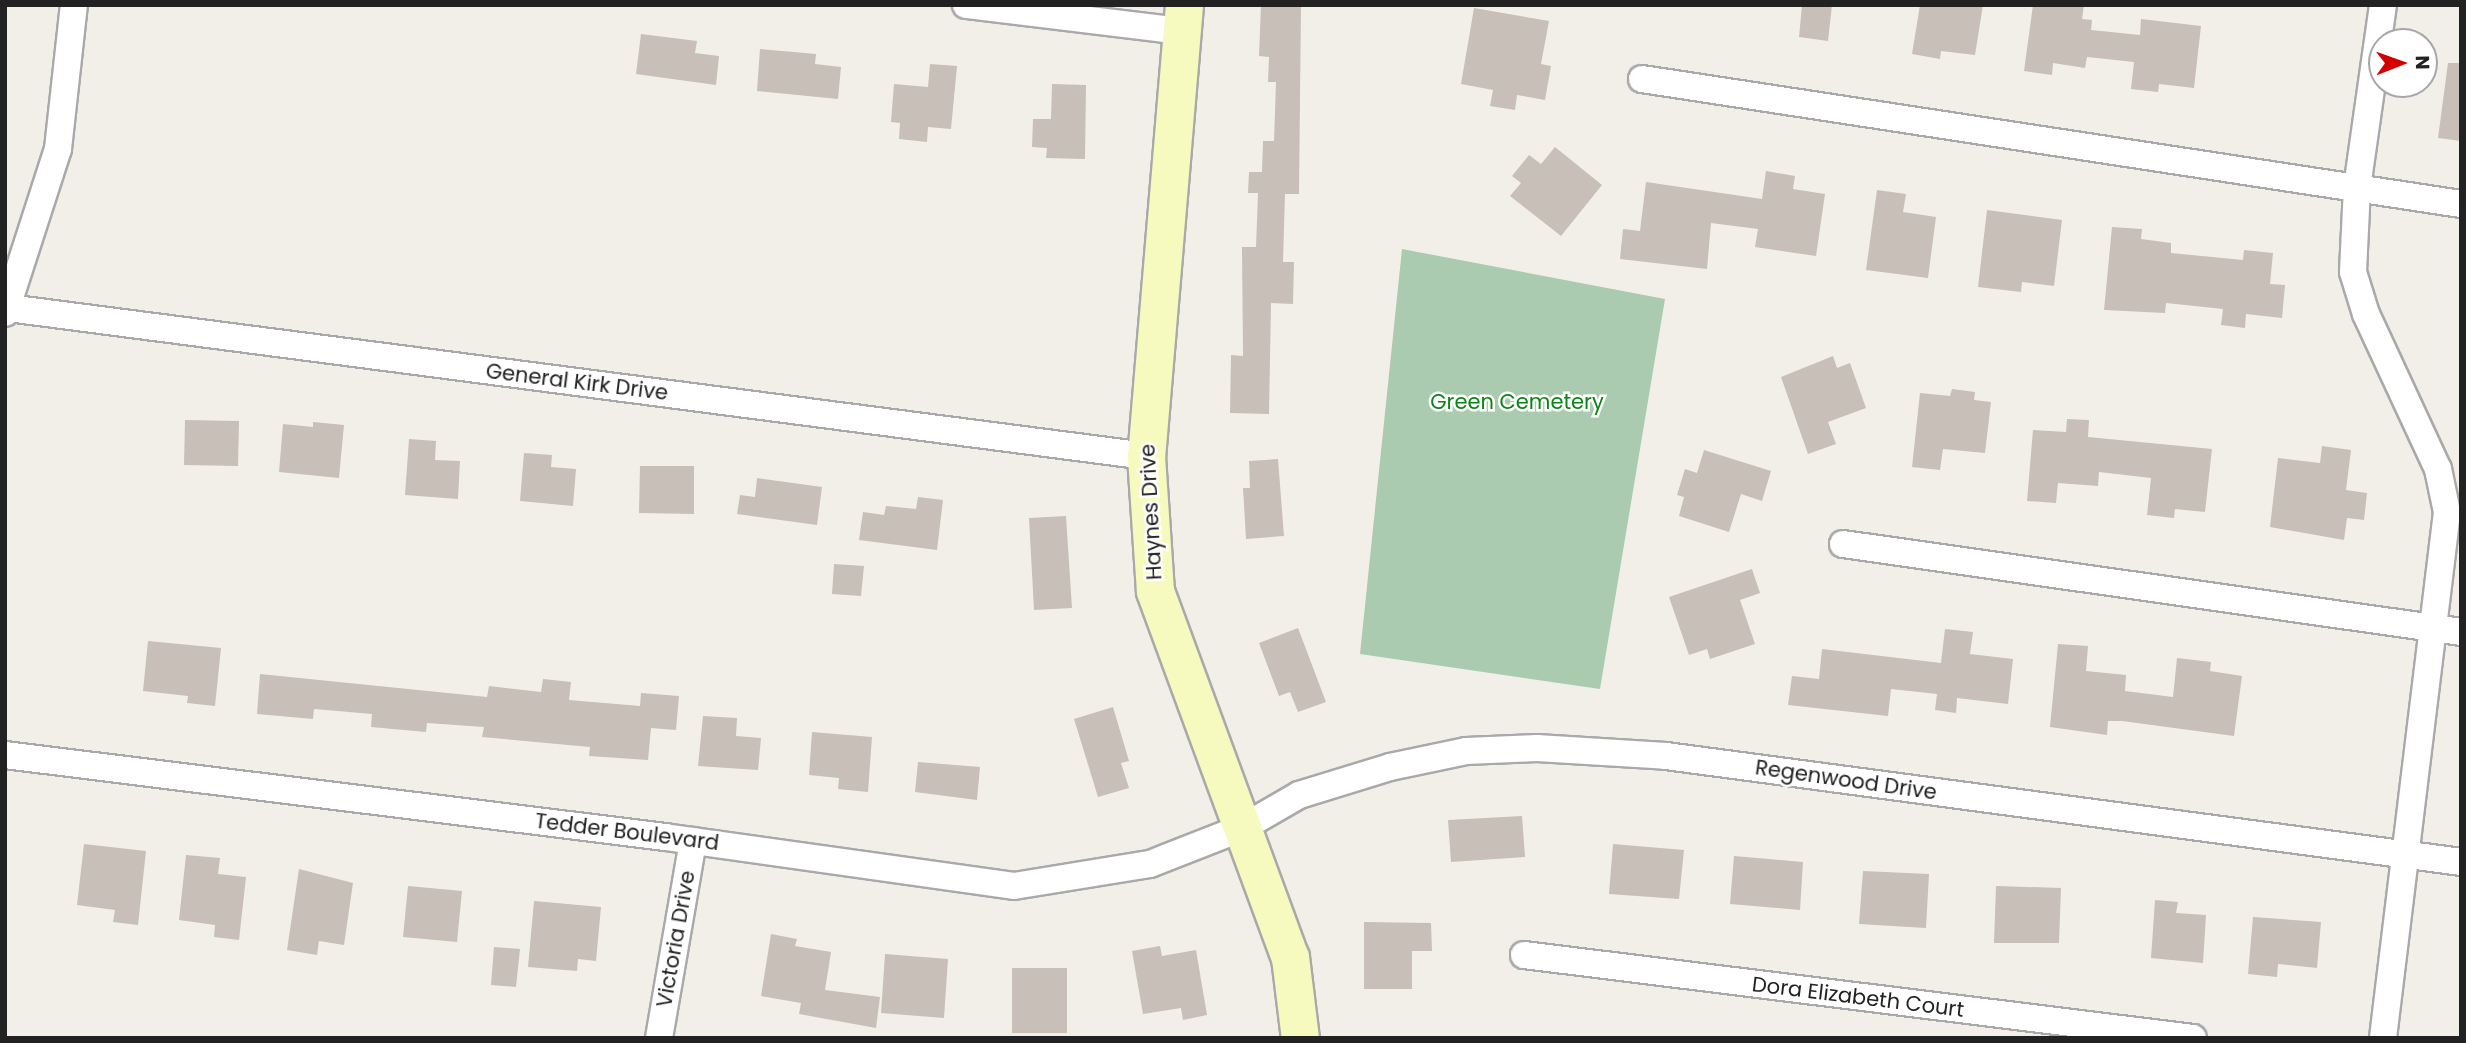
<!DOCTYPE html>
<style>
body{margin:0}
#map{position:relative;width:2466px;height:1043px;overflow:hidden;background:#f2efe9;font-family:Poppins,sans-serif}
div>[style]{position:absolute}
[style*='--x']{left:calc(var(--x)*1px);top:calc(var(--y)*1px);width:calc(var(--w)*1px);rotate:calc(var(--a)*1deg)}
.cemetery>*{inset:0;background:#aacbaf}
.building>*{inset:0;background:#c7bfb8}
.roads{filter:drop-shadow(2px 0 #a9a9a9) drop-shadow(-2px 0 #a9a9a9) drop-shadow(0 2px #a9a9a9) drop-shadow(0 -2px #a9a9a9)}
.street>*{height:26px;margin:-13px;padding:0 13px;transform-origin:13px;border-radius:13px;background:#fff}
.secondary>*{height:37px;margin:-18.5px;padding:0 18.5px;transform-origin:18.5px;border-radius:18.5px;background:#f7fabf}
span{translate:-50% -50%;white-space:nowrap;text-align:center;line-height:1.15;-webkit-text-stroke:5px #fff;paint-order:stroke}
.street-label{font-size:21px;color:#222}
.park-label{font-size:21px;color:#0c8416}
.frame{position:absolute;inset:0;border:7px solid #222;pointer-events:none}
.north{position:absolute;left:2368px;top:28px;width:70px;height:70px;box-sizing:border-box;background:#fff;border:2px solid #a7a7a7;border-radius:50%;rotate:89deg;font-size:19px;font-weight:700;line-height:28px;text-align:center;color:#222}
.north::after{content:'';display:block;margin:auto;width:24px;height:32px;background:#d40000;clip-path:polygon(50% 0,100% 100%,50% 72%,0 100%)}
</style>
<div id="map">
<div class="cemetery">
<i style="clip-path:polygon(1402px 249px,1665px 299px,1600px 689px,1360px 654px)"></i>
</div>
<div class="building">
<i style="clip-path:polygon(1261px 5px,1301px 5px,1299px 194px,1285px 194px,1283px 262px,1294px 262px,1293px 304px,1271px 303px,1269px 414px,1230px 413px,1231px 355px,1243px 356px,1242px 247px,1256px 247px,1258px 193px,1248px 193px,1249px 172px,1262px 172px,1263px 141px,1274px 141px,1276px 82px,1268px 82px,1269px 57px,1259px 56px)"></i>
<i style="clip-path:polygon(1802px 5px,1832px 5px,1828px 41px,1799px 37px)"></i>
<i style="clip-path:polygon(1920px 5px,1983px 5px,1975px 55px,1941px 51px,1940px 59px,1912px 54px)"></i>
<i style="clip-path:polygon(2033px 5px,2084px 5px,2082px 19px,2092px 20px,2091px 30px,2140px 35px,2141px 19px,2201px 26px,2194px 88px,2159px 84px,2158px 92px,2131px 89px,2134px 62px,2087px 57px,2085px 68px,2053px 63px,2052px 75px,2024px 71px)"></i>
<i style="clip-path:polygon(1474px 8px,1549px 21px,1541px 64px,1551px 66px,1545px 100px,1517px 95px,1515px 110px,1490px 106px,1493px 90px,1461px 84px)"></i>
<i style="clip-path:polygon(641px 34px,697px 41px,695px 53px,719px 56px,716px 85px,636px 74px)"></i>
<i style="clip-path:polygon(760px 49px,816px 54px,815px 64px,841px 67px,838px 99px,757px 91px)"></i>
<i style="clip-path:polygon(2448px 63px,2461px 63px,2461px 141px,2438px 138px)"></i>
<i style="clip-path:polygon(930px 64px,957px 66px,951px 129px,928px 127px,927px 142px,899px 139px,900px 123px,891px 122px,894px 84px,928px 87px)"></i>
<i style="clip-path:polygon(1052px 84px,1086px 85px,1085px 159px,1046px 158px,1047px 148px,1032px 147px,1033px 119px,1051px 119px)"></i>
<i style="clip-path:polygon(1555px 147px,1602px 185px,1561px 236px,1510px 196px,1521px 183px,1512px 176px,1529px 155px,1541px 164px)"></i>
<i style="clip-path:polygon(1766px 171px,1795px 176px,1793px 189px,1825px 194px,1816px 256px,1755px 247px,1758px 229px,1711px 223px,1707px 269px,1620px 259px,1623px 229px,1640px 231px,1646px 182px,1762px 199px)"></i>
<i style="clip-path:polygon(1877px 190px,1906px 194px,1903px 212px,1936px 217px,1928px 278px,1866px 270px)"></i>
<i style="clip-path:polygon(1987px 210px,2062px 220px,2054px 286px,2022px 282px,2021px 292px,1978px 287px)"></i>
<i style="clip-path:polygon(2112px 227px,2142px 229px,2141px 239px,2171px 243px,2171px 253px,2243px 260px,2244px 250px,2273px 253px,2270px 284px,2285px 285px,2282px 318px,2246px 314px,2245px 328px,2221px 325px,2223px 309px,2166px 303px,2165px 313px,2104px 310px)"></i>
<i style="clip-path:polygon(1833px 356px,1837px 368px,1850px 363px,1866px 408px,1828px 422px,1836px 444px,1808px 454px,1781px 377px)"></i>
<i style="clip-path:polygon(1952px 389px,1975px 392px,1974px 400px,1991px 402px,1985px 453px,1943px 449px,1940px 470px,1912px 467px,1920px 393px,1950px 396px)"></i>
<i style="clip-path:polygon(2067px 419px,2089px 420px,2088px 437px,2212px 449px,2205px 512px,2175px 509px,2174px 518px,2147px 515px,2151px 478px,2099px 472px,2098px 486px,2058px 483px,2056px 503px,2027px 501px,2033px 430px,2066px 432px)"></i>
<i style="clip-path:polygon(185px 420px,239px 421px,238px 466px,184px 465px)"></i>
<i style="clip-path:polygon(313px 422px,344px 425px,339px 478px,279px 472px,283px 424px,313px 427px)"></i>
<i style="clip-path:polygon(409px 439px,436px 441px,435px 460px,460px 461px,458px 499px,405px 495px)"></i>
<i style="clip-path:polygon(2322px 446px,2351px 450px,2346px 490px,2367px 493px,2364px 520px,2347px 518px,2344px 540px,2270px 527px,2278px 458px,2320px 463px)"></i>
<i style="clip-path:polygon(1704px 450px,1771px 471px,1762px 501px,1741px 494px,1729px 532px,1679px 516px,1684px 497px,1677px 495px,1685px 469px,1697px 473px)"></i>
<i style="clip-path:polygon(524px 453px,552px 455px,551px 467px,576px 469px,573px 506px,520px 501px)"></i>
<i style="clip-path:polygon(1278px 459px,1284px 536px,1246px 539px,1243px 488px,1250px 488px,1249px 461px)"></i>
<i style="clip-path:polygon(640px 466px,694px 466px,694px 514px,639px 513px)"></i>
<i style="clip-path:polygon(757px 478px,822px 487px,817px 525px,737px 514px,740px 495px,755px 497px)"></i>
<i style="clip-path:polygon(918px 497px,943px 500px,937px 550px,859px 540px,863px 512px,884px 515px,886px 506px,916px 509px)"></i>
<i style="clip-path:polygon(1066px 516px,1072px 608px,1034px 610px,1029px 518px)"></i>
<i style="clip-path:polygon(834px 564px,864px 566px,861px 596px,832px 594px)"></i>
<i style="clip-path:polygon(1752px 569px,1760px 593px,1740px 600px,1755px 644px,1710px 659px,1707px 649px,1689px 655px,1669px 597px)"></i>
<i style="clip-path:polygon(1298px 628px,1326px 702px,1298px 712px,1290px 692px,1279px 696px,1259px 643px)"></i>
<i style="clip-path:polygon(1945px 629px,1973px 632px,1970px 654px,2013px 659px,2008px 704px,1957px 698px,1956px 713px,1935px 710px,1937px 694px,1891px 689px,1888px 716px,1788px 705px,1792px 676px,1819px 679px,1822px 649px,1941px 663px)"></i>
<i style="clip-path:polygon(148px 641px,221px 648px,215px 706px,187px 703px,188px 696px,143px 691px)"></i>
<i style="clip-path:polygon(2058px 644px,2088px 646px,2086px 671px,2126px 675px,2125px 691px,2173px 697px,2177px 658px,2211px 662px,2210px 671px,2242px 676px,2234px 736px,2122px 721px,2108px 721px,2107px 735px,2050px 727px)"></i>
<i style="clip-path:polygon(260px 674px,487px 697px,489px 686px,541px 692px,543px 679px,571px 682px,569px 700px,640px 706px,641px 693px,679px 696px,676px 730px,651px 728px,648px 760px,589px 756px,590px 747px,482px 737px,484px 727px,427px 723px,426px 732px,371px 727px,372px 714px,314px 709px,313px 719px,257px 714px)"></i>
<i style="clip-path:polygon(1113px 707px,1129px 761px,1121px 763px,1129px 788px,1098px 797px,1074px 719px)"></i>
<i style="clip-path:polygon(703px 716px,737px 718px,736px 736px,761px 738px,758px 770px,698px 766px)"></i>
<i style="clip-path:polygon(812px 732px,872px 737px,868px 792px,838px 789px,839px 778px,809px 775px)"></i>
<i style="clip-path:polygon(918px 762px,980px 767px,977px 800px,915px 792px)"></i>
<i style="clip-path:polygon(1522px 816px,1525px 857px,1451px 862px,1448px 820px)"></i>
<i style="clip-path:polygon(84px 844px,146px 851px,138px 925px,113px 922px,115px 910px,77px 905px)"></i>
<i style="clip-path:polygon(1613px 844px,1684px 850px,1679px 899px,1609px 894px)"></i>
<i style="clip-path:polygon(186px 855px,220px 858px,218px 874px,246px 877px,239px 940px,214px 937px,215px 925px,179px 920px)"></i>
<i style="clip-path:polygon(1734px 856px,1803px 862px,1800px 910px,1730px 904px)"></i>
<i style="clip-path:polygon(299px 869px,353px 883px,344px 945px,319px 941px,317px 955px,287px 950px)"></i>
<i style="clip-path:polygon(1863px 871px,1929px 874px,1926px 928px,1859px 924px)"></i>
<i style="clip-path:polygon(408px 886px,462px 891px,457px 942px,403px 937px)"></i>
<i style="clip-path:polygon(1996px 886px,2061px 888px,2059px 943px,1994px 943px)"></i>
<i style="clip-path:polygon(2155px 900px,2178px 902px,2176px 913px,2206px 915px,2203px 963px,2151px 958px)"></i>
<i style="clip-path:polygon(534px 901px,601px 907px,596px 961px,578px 959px,577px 971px,528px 967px)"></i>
<i style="clip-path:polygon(2253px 917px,2321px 922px,2317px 968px,2278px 964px,2277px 977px,2248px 974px)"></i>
<i style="clip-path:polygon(1364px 922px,1431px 923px,1432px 951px,1412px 951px,1412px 989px,1364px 989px)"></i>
<i style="clip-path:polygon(771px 934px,797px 939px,795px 946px,831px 952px,825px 990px,880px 997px,876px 1028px,799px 1014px,801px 1003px,761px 996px)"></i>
<i style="clip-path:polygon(1160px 946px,1162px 956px,1196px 950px,1207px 1015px,1183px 1020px,1181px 1008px,1143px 1014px,1132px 951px)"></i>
<i style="clip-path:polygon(494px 947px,520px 949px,516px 987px,491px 985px)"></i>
<i style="clip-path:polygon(885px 954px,948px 959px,944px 1018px,881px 1013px)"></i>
<i style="clip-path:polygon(1012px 968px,1067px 968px,1067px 1033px,1012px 1033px)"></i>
</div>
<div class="roads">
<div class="street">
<i style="--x:966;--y:5;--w:217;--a:6.9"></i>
<i style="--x:2383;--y:5;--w:184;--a:98.1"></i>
<i style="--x:2357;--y:187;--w:85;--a:92.7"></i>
<i style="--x:2353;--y:272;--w:44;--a:72.8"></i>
<i style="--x:2366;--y:314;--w:171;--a:65.1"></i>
<i style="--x:2438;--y:469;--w:44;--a:78.2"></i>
<i style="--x:2447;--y:512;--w:530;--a:96.94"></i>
<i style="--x:1642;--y:79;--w:828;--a:8.68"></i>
<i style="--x:8;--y:308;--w:1148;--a:7.41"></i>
<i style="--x:5;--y:313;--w:172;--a:-72.1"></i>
<i style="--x:58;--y:149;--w:145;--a:-83.7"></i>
<i style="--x:1843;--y:544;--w:624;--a:8.1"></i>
<i style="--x:5;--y:755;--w:665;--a:7.08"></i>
<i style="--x:665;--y:837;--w:352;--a:8"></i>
<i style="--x:1014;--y:886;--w:138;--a:-9.2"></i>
<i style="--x:1150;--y:864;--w:99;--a:-21.4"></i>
<i style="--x:1242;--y:828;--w:66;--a:-30.1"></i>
<i style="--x:1299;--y:795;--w:95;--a:-17.1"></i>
<i style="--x:1390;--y:767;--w:78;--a:-11.9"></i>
<i style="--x:1466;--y:751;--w:71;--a:-2.4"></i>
<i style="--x:1537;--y:748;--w:129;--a:3.5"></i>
<i style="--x:1666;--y:756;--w:802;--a:7.59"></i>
<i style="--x:1524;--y:955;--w:674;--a:7.07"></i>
<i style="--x:659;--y:1038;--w:200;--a:-80.2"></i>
</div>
<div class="secondary">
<i style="--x:1184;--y:5;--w:453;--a:94.8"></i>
<i style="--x:1146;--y:456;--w:135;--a:86.2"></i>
<i style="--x:1155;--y:591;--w:390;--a:69.8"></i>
<i style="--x:1290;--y:957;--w:82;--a:83"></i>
</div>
</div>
<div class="street-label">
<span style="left:577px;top:382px;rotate:7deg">General Kirk Drive</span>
<span style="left:1151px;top:512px;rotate:-93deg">Haynes Drive</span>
<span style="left:1846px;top:780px;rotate:8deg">Regenwood Drive</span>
<span style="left:627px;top:832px;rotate:7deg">Tedder Boulevard</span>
<span style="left:676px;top:939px;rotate:-80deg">Victoria Drive</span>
<span style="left:1858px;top:997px;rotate:7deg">Dora Elizabeth Court</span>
</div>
<div class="park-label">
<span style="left:1517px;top:402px">Green Cemetery</span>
</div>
<div class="frame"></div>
<div class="north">N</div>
</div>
